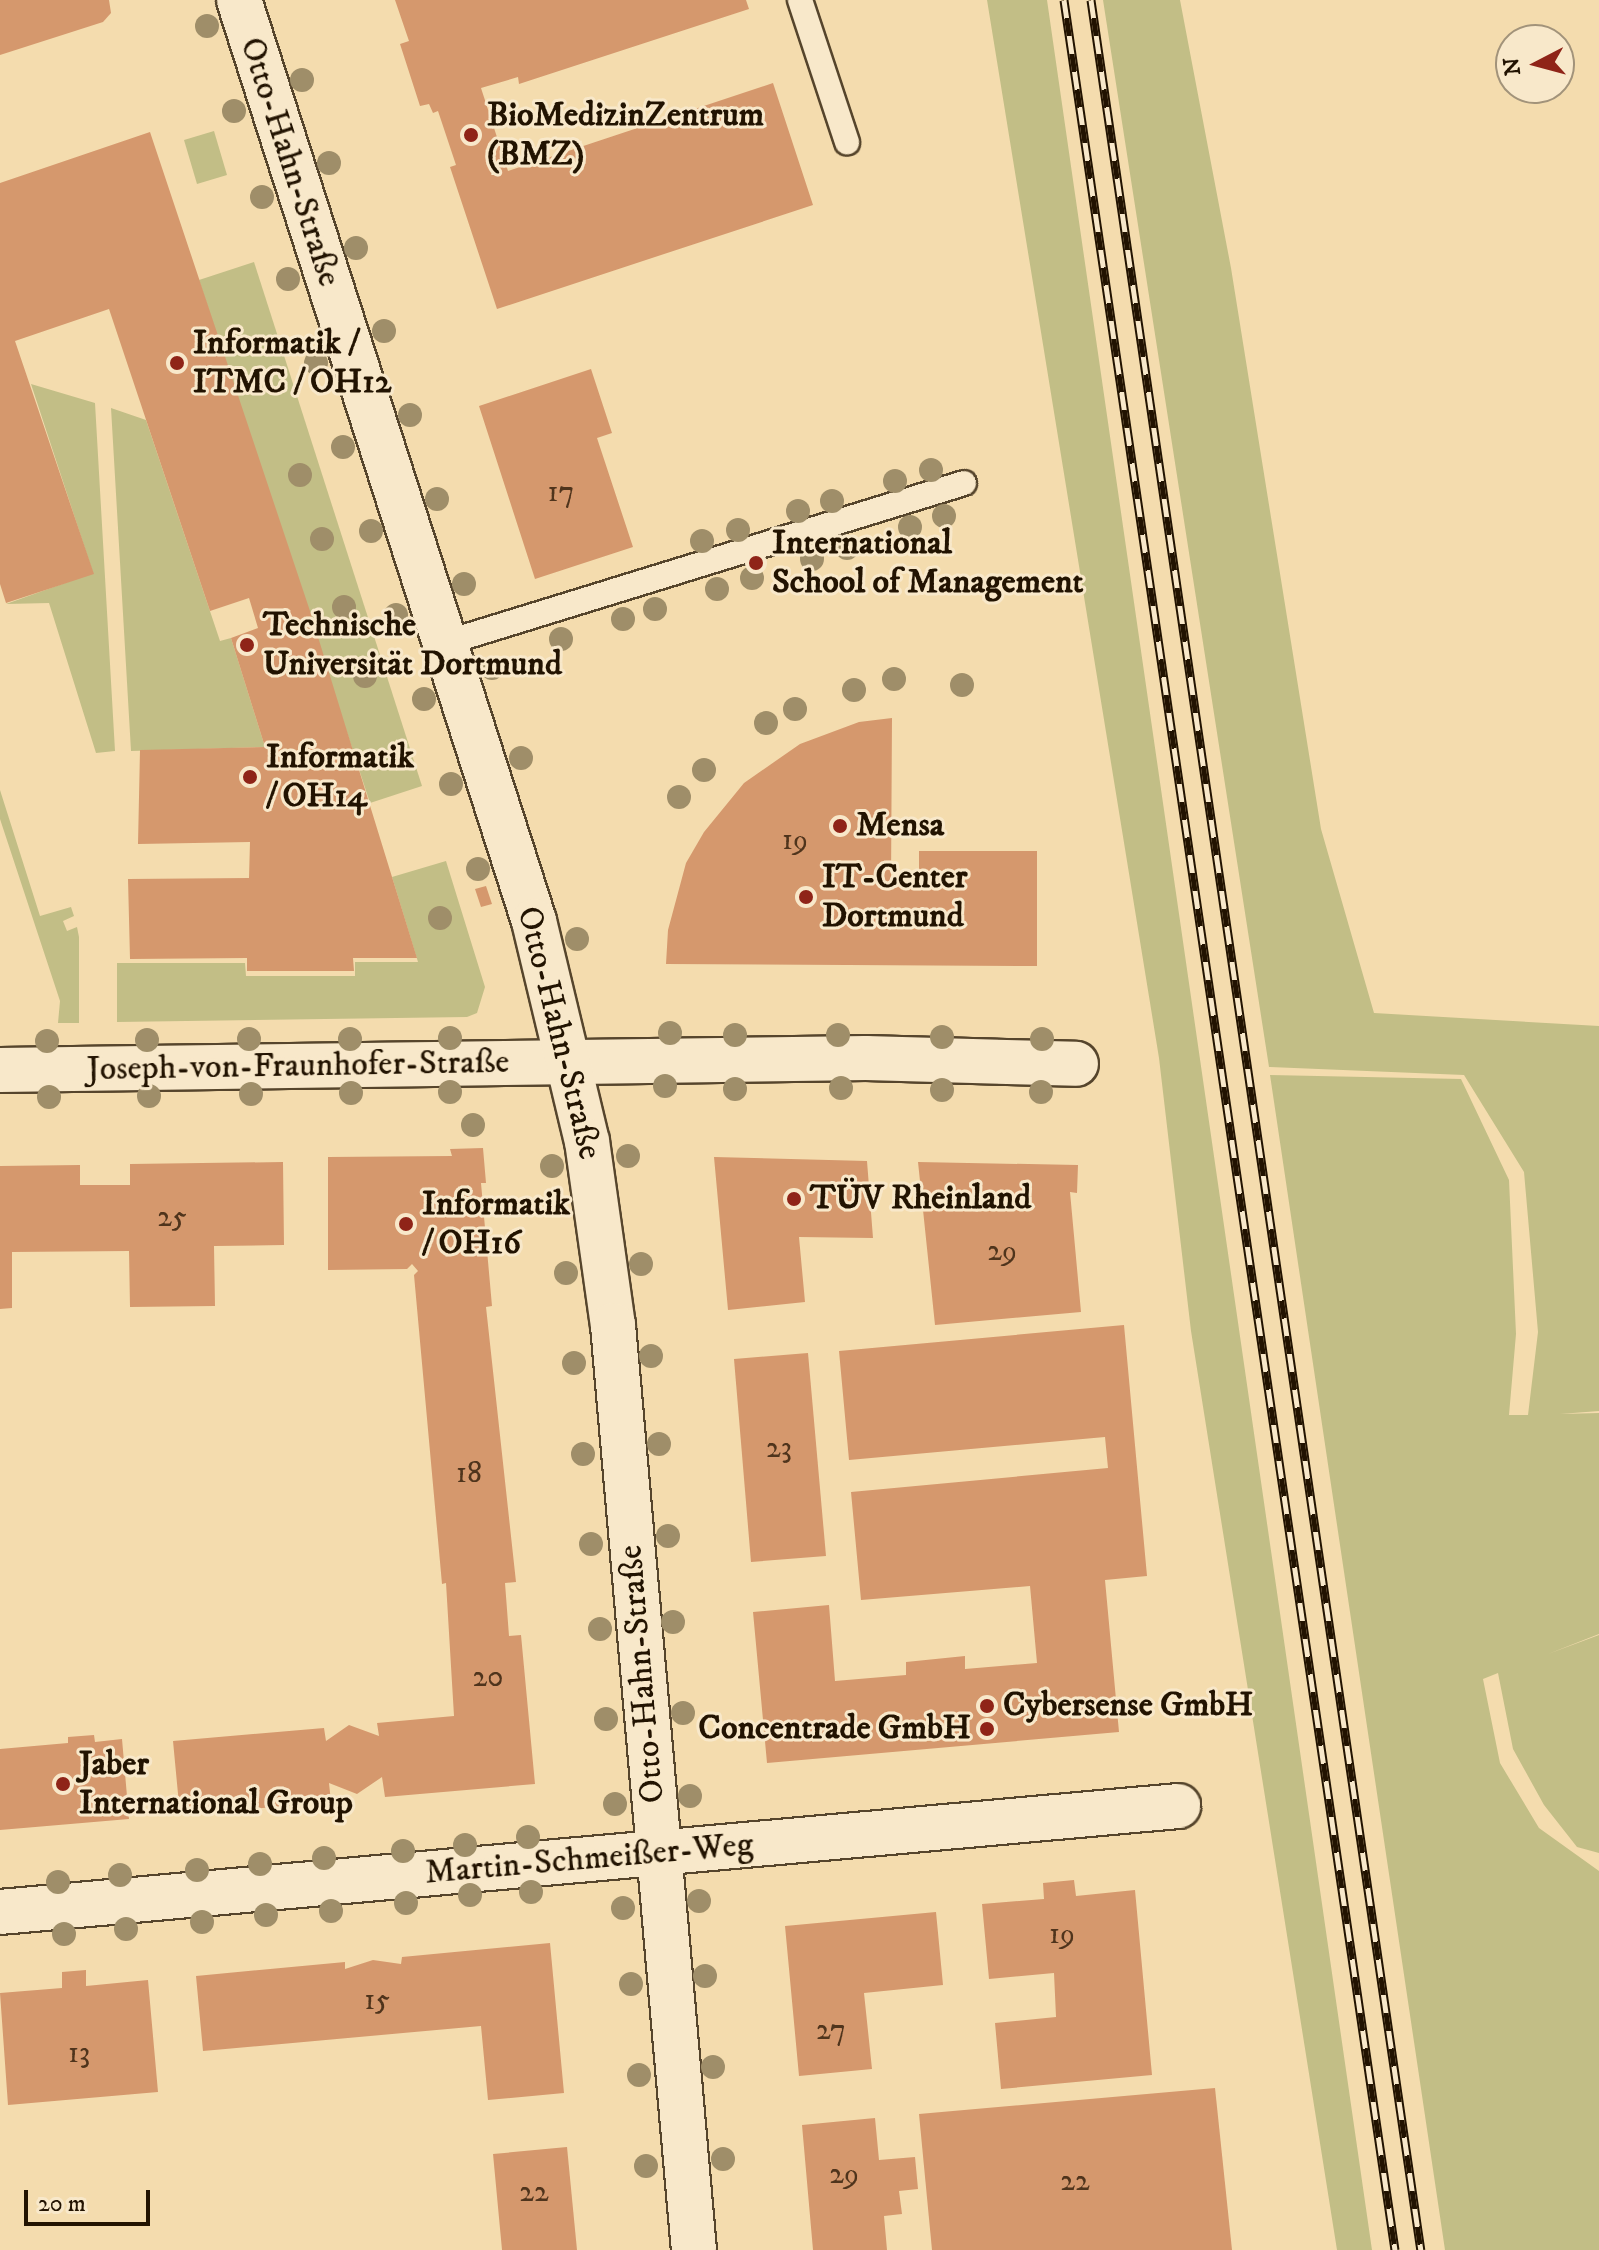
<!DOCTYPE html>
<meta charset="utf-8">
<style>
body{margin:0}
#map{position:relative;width:1599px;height:2250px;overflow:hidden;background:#f4dcae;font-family:"IM FELL DW Pica",serif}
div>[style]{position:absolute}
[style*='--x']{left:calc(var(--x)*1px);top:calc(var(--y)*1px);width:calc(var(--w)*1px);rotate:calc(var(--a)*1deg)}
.green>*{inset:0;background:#c2be86}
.building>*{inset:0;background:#d5986d}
.roads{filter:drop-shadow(2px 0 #56452c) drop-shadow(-2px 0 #56452c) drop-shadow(0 2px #56452c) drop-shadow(0 -2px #56452c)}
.lane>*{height:24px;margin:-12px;padding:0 12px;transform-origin:12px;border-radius:12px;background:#f8e8ca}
.street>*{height:44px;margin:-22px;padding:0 22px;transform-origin:22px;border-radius:22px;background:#f8e8ca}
.secondary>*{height:44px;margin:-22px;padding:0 22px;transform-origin:22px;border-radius:22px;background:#f8e8ca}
.rail>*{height:9px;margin-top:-4.5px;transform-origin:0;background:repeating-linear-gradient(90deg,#f8e8ca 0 18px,#221301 0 36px);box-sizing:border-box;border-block:2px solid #221301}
.trees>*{width:24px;height:24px;margin:-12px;border-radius:50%;background:#9f8e69}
.dots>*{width:22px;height:22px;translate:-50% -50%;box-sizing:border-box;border:4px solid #f8e8ca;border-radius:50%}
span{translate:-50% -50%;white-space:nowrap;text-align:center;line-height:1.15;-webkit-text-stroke:6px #f8e8ca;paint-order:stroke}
.number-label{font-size:30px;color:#4f341c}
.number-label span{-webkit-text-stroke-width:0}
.poi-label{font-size:34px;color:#221301;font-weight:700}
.left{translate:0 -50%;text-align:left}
.right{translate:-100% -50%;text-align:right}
.street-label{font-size:34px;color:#221301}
.north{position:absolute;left:1495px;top:24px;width:80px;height:80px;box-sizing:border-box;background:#f8e8ca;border:2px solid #a2937a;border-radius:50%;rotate:264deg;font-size:22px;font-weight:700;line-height:32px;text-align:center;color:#221301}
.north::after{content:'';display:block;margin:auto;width:28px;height:36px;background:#8f2418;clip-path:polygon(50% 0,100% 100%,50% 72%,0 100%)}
.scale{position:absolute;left:24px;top:2190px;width:126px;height:36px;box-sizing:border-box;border:4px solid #221301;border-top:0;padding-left:10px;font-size:24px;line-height:28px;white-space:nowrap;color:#221301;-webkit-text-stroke:6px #f8e8ca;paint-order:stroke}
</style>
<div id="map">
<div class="green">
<i style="clip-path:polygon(987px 0,1047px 0,1372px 2250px,1337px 2250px,1191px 1331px,1159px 1058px)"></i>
<i style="clip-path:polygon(1103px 0,1180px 0,1231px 268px,1321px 829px,1374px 1013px,1599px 1026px,1599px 1411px,1560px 1414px,1599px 1413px,1599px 1634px,1548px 1654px,1599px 1635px,1599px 1853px,1577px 1847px,1544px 1805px,1513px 1749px,1498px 1673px,1483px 1679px,1500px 1763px,1539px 1828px,1599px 1871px,1599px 2250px,1445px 2250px,1270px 1075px,1461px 1079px,1509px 1180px,1516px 1334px,1509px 1415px,1528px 1415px,1538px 1332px,1524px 1172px,1464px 1075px,1269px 1067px)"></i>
<i style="clip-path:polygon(214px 131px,227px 175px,197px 184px,184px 140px)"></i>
<i style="clip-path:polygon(254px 262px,422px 786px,370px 803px,199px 280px)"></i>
<i style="clip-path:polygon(31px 384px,95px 403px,115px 751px,96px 753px,49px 603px,6px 604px,93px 573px)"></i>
<i style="clip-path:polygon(111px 408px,146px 420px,220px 641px,231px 638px,265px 747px,131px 751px)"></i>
<i style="clip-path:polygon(0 790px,40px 916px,71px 907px,74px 916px,63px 921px,67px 931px,77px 927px,79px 937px,79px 1023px,58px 1023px,60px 1001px,0 819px)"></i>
<i style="clip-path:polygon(446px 861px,485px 987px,477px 1013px,467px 1017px,117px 1022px,117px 963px,245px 963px,246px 976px,355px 976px,355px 962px,418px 962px,392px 877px)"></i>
</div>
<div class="building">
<i style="clip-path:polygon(0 0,109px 0,111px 13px,103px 22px,0 55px)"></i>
<i style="clip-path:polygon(395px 0,746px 0,749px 9px,519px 84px,518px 77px,481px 88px,508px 171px,773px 83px,813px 205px,497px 309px,450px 167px,456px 165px,438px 111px,433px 113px,429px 104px,420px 106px,400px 44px,409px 41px)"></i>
<i style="clip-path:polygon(150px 132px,310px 611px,417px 958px,353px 958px,354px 971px,247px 971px,247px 958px,130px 959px,128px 879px,249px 878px,250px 842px,138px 844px,140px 750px,265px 747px,231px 638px,258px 628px,249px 598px,210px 611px,109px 309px,15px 341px,94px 574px,6px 603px,0 584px,0 183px)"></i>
<i style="clip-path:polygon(591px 369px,612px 433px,597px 438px,633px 547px,535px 579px,479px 406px)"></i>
<i style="clip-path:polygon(892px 718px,891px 884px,919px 884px,919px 851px,1037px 851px,1037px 966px,666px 964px,668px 930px,686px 863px,704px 832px,744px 783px,800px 744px,859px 722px)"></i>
<i style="clip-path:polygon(486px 886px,492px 904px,481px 907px,475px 889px)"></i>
<i style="clip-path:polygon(483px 1148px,486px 1183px,481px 1183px,492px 1306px,486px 1307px,516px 1582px,505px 1583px,509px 1636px,521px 1635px,535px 1784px,385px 1797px,382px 1777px,357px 1794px,329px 1783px,331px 1802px,180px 1815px,173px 1741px,324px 1728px,326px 1741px,349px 1725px,379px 1736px,377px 1723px,454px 1716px,446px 1583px,442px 1584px,414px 1275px,418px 1271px,412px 1264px,407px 1269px,328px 1270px,328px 1157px,452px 1156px,450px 1149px)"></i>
<i style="clip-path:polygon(714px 1157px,867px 1161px,873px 1238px,799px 1237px,805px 1302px,728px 1310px)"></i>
<i style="clip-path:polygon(283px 1162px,284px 1245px,214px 1246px,215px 1306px,130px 1307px,129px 1251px,12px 1252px,12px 1308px,0 1309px,0 1166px,80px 1165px,80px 1185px,130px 1185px,130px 1164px)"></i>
<i style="clip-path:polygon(918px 1162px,1078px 1165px,1077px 1193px,1070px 1192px,1081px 1312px,935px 1325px)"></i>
<i style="clip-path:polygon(1124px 1325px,1147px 1576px,1105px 1580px,1119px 1732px,767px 1763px,753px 1612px,829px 1605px,835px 1681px,906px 1675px,906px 1662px,965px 1656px,965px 1669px,1037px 1663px,1030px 1586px,861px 1600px,851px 1492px,1108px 1468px,1105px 1437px,849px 1460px,839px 1351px)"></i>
<i style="clip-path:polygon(808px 1353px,826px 1556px,751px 1562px,734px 1359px)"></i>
<i style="clip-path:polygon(94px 1735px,95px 1742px,122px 1739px,129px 1819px,0 1830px,0 1749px,68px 1743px,68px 1737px)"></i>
<i style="clip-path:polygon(1074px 1880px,1076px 1896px,1135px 1890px,1152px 2075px,1001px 2089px,995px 2023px,1056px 2017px,1054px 1973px,989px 1979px,982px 1904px,1044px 1899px,1043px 1883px)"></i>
<i style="clip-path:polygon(936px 1912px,943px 1985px,864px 1993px,872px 2069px,799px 2076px,785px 1926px)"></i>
<i style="clip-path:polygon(550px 1943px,564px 2093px,488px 2100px,481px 2026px,203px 2051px,196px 1976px,345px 1962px,345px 1969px,373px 1960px,401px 1964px,402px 1957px)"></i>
<i style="clip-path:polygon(86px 1970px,86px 1986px,148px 1980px,158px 2092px,8px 2105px,0 1993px,62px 1988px,62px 1972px)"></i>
<i style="clip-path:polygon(1215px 2088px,1232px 2250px,932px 2250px,919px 2114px)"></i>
<i style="clip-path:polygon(875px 2118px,879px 2160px,915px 2157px,918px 2189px,899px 2191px,902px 2214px,884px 2216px,887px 2250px,813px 2250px,802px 2125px)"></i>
<i style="clip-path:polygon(567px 2147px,577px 2250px,502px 2250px,493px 2154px)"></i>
</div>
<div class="roads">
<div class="lane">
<i style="--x:800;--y:0;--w:150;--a:71.7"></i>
<i style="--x:445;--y:643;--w:543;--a:-17.13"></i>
</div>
<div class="street">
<i style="--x:0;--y:1070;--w:866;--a:-0.79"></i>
<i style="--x:866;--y:1058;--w:210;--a:1.6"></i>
<i style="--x:0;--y:1912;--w:1183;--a:-5.14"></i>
</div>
<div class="secondary">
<i style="--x:239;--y:0;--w:967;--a:72.24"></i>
<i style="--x:534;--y:921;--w:226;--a:76.5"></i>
<i style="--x:587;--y:1141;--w:186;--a:82"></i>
<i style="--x:613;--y:1325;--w:929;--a:85"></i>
</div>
</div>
<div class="rail">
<i style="--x:1064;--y:0;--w:2274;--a:81.63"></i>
<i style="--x:1091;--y:0;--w:2274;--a:81.66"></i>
</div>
<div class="trees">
<i style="left:207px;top:26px"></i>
<i style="left:302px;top:80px"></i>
<i style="left:234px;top:111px"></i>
<i style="left:329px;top:163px"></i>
<i style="left:262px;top:197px"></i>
<i style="left:356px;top:248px"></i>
<i style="left:288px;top:279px"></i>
<i style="left:384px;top:331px"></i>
<i style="left:316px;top:363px"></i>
<i style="left:410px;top:415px"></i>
<i style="left:343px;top:447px"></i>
<i style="left:931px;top:470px"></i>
<i style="left:300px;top:475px"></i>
<i style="left:895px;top:481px"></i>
<i style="left:437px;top:499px"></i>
<i style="left:832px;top:501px"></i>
<i style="left:798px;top:511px"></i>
<i style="left:944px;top:516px"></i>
<i style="left:910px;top:527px"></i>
<i style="left:738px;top:530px"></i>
<i style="left:371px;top:531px"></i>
<i style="left:322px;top:539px"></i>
<i style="left:702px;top:541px"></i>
<i style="left:847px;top:548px"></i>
<i style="left:812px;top:559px"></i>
<i style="left:752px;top:578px"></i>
<i style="left:464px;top:584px"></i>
<i style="left:717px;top:589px"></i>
<i style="left:344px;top:607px"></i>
<i style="left:655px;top:609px"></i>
<i style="left:396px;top:615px"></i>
<i style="left:623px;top:619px"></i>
<i style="left:561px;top:639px"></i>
<i style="left:492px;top:668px"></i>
<i style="left:365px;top:676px"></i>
<i style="left:894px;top:679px"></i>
<i style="left:962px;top:685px"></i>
<i style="left:854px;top:690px"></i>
<i style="left:424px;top:699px"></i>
<i style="left:795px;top:709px"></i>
<i style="left:766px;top:723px"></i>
<i style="left:521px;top:758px"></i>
<i style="left:704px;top:770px"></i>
<i style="left:451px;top:784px"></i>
<i style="left:679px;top:797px"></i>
<i style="left:478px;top:869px"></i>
<i style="left:440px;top:918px"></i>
<i style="left:577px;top:939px"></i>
<i style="left:670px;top:1033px"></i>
<i style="left:735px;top:1035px"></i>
<i style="left:838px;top:1035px"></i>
<i style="left:942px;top:1037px"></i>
<i style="left:450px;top:1038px"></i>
<i style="left:249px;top:1039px"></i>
<i style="left:350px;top:1039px"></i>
<i style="left:1042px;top:1039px"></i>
<i style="left:147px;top:1040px"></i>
<i style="left:47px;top:1041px"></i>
<i style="left:665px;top:1086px"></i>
<i style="left:841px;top:1088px"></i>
<i style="left:735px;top:1089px"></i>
<i style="left:942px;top:1090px"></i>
<i style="left:450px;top:1092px"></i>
<i style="left:1041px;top:1092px"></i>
<i style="left:351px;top:1093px"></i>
<i style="left:251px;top:1094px"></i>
<i style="left:149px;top:1096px"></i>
<i style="left:49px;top:1097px"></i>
<i style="left:473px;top:1125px"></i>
<i style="left:628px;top:1156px"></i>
<i style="left:552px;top:1166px"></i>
<i style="left:641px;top:1264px"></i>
<i style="left:566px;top:1273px"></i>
<i style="left:651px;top:1356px"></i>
<i style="left:574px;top:1363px"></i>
<i style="left:659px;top:1444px"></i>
<i style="left:583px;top:1454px"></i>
<i style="left:668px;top:1536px"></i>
<i style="left:591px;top:1544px"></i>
<i style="left:673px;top:1622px"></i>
<i style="left:600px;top:1629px"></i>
<i style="left:683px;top:1713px"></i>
<i style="left:606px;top:1719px"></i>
<i style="left:690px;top:1796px"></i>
<i style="left:615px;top:1804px"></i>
<i style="left:528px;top:1837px"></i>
<i style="left:465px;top:1845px"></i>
<i style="left:403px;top:1851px"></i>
<i style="left:324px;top:1858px"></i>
<i style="left:260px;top:1864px"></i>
<i style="left:197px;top:1870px"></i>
<i style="left:120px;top:1875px"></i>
<i style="left:58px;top:1882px"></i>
<i style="left:531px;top:1892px"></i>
<i style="left:470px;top:1895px"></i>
<i style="left:699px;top:1901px"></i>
<i style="left:406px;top:1903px"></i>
<i style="left:623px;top:1908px"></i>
<i style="left:331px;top:1911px"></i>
<i style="left:266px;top:1915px"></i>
<i style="left:202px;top:1922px"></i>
<i style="left:126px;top:1929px"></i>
<i style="left:64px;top:1934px"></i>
<i style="left:705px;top:1976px"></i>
<i style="left:631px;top:1984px"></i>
<i style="left:713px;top:2067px"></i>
<i style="left:639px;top:2075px"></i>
<i style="left:723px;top:2159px"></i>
<i style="left:646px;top:2166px"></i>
</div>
<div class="dots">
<i style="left:471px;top:135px;background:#8f2418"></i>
<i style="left:177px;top:363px;background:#8f2418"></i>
<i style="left:756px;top:563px;background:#8f2418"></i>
<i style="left:247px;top:645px;background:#8f2418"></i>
<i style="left:250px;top:777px;background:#8f2418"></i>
<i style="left:840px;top:826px;background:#8f2418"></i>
<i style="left:806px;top:897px;background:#8f2418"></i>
<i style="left:794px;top:1199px;background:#8f2418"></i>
<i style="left:406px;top:1224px;background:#8f2418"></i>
<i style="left:987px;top:1706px;background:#8f2418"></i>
<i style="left:987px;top:1729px;background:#8f2418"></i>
<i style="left:63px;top:1784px;background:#8f2418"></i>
</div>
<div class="number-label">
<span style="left:561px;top:493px">17</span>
<span style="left:795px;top:841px">19</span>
<span style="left:172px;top:1218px">25</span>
<span style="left:1002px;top:1252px">29</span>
<span style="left:779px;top:1449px">23</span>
<span style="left:469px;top:1474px">18</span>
<span style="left:488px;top:1678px">20</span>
<span style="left:1062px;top:1935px">19</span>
<span style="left:377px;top:2001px">15</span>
<span style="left:831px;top:2031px">27</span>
<span style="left:79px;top:2054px">13</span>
<span style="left:844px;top:2175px">29</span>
<span style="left:1075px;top:2182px">22</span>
<span style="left:534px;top:2193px">22</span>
</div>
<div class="poi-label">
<span class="left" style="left:487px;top:135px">BioMedizinZentrum<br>(BMZ)</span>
<span class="left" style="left:193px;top:363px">Informatik /<br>ITMC / OH12</span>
<span class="left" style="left:772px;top:563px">International<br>School of Management</span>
<span class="left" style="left:263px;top:645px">Technische<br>Universität Dortmund</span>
<span class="left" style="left:266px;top:777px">Informatik<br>/ OH14</span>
<span class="left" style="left:856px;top:826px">Mensa</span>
<span class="left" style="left:822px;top:897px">IT-Center<br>Dortmund</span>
<span class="left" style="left:810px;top:1199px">TÜV Rheinland</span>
<span class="left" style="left:422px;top:1224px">Informatik<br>/ OH16</span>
<span class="left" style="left:1003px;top:1706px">Cybersense GmbH</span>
<span class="right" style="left:971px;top:1729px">Concentrade GmbH</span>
<span class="left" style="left:79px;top:1784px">Jaber<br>International Group</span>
</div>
<div class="street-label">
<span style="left:290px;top:162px;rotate:72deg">Otto-Hahn-Straße</span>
<span style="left:559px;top:1033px;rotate:76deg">Otto-Hahn-Straße</span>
<span style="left:298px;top:1066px;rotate:-1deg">Joseph-von-Fraunhofer-Straße</span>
<span style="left:642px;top:1674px;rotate:-95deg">Otto-Hahn-Straße</span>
<span style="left:589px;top:1859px;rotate:-5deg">Martin-Schmeißer-Weg</span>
</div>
<div class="north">N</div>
<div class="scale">20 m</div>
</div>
